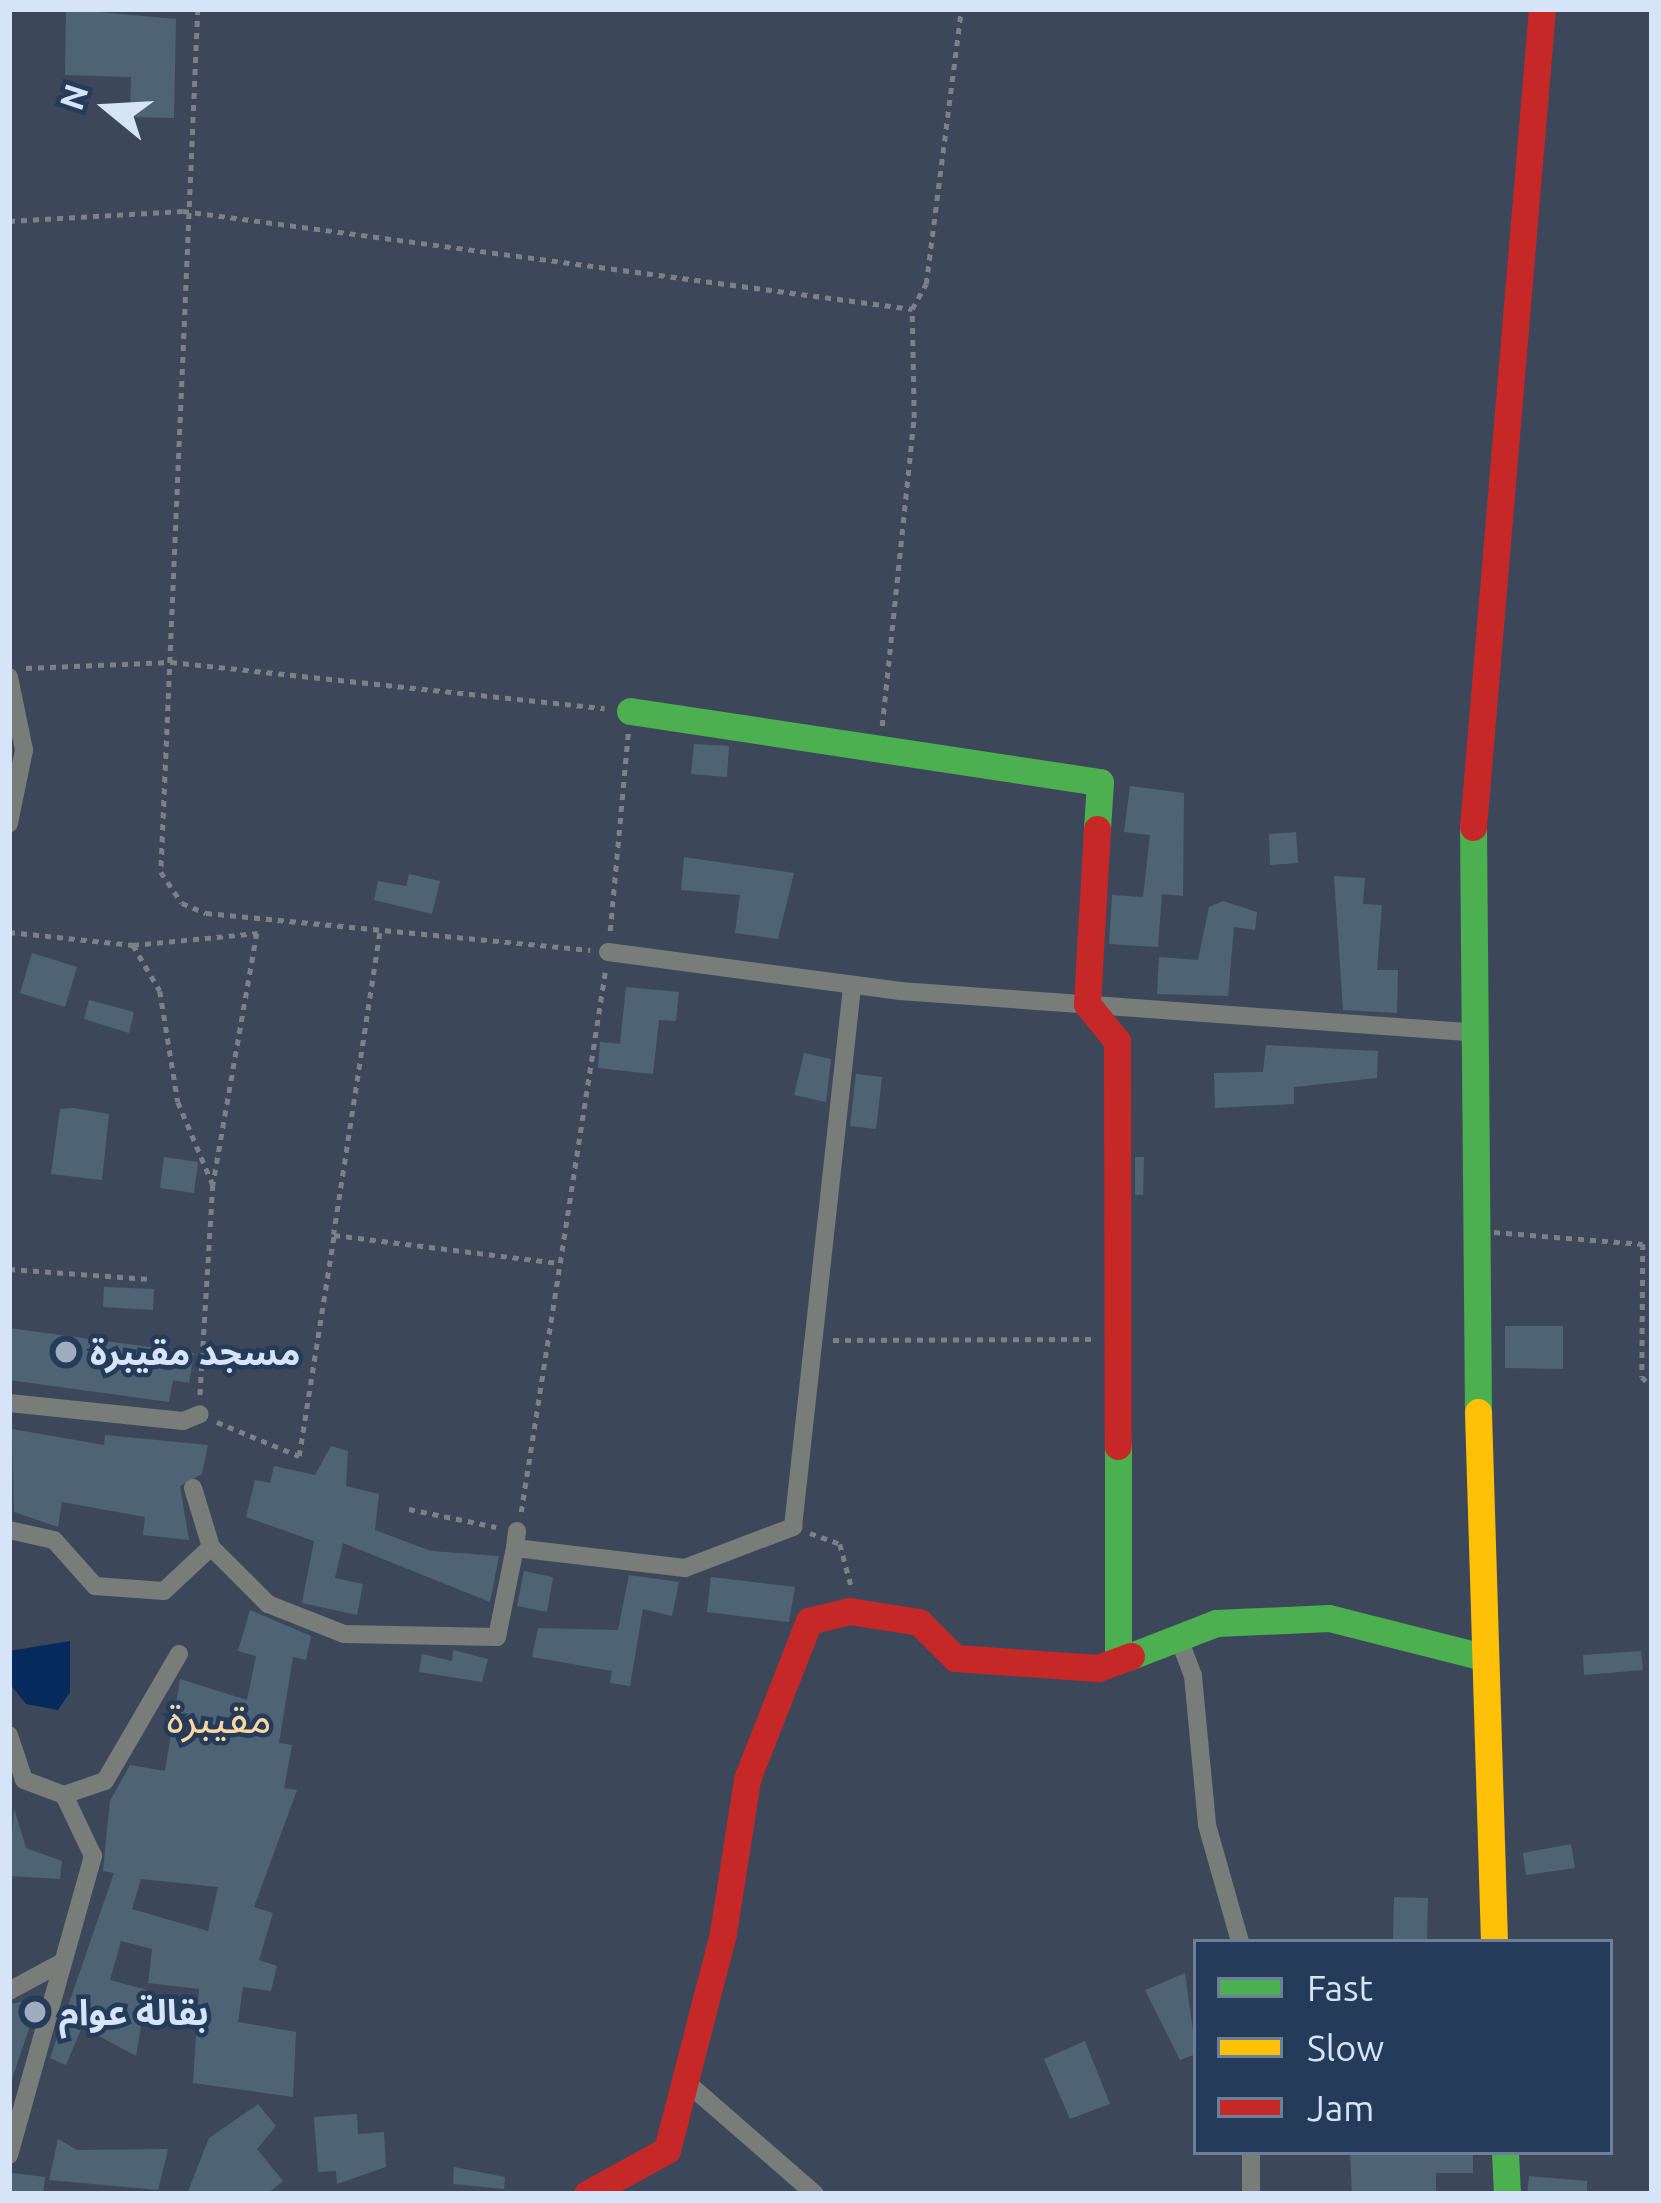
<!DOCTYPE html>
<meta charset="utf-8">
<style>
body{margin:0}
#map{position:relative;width:1661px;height:2203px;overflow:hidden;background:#3c4859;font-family:Ubuntu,"Noto Sans Arabic",sans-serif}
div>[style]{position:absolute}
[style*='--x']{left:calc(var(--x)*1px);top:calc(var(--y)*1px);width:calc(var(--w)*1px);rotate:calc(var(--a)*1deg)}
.water>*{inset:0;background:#052a5b}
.building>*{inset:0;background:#4e6474}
.path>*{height:4.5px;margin-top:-2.25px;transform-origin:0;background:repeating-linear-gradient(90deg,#7b8184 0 6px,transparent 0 12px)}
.street>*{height:18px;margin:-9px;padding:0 9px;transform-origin:9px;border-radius:9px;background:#787d7a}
.fast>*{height:27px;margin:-13.5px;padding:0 13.5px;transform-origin:13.5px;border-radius:13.5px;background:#4caf50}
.slow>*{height:27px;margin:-13.5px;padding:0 13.5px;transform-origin:13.5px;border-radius:13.5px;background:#ffc107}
.jam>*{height:27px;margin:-13.5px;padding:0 13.5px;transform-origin:13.5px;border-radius:13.5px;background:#c62828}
.dots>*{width:33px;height:33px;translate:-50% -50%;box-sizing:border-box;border:6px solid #253b5a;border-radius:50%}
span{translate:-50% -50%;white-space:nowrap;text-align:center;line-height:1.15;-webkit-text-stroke:9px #253b5a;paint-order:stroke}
.poi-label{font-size:36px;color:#d6e4f8;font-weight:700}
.left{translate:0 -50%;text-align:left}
.quarter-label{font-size:42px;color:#fad6a0}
.frame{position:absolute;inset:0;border:12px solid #d6e4f8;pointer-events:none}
.legend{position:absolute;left:1193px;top:1939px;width:420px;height:216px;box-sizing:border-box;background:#253b5a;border:3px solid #6c7f99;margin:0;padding:15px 21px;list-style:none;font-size:36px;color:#d6e4f8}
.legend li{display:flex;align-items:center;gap:24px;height:60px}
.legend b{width:60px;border:3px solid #6c7f99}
.north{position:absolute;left:48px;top:48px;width:120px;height:120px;-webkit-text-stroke:9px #253b5a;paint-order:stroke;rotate:288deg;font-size:33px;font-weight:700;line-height:48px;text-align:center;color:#d6e4f8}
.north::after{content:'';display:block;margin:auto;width:42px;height:54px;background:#d6e4f8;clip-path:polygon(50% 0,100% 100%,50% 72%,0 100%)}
</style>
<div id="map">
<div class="water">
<i style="clip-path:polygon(70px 1641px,70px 1692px,58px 1710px,26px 1704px,9px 1683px,9px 1651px)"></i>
</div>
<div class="building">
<i style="clip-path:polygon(66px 9px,176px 19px,174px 118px,130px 117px,131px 77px,65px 75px)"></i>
<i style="clip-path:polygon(694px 744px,729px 746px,727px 777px,691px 774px)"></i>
<i style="clip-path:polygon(1130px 786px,1184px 793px,1183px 896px,1162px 894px,1158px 947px,1109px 944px,1112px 895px,1143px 897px,1150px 835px,1124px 832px)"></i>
<i style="clip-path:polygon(1296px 832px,1298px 863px,1270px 865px,1269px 834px)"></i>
<i style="clip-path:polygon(684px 857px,794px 873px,778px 939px,735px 933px,740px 895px,681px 890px)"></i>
<i style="clip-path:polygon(409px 874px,440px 881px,432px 914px,374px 900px,378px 881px,406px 886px)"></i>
<i style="clip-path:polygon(1334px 876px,1365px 878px,1363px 904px,1382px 905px,1377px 970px,1398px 970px,1397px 1013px,1343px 1010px)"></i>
<i style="clip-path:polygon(1223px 901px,1257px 912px,1255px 930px,1234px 927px,1228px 996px,1157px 994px,1159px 957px,1198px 960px,1209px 907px)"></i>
<i style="clip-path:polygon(32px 953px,77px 967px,65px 1007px,20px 993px)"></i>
<i style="clip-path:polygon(626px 987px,679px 992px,676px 1021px,659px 1020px,653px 1074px,598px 1068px,600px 1042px,620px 1044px)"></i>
<i style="clip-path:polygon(89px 1000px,134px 1012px,129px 1033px,84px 1019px)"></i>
<i style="clip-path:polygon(1266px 1045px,1378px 1051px,1377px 1078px,1294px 1087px,1294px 1104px,1215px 1108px,1214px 1073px,1263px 1072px)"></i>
<i style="clip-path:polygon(804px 1053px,831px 1059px,826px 1102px,794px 1095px)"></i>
<i style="clip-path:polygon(856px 1074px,882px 1077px,876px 1129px,850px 1126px)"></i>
<i style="clip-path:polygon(73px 1108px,109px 1114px,102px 1180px,51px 1174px,60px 1109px)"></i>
<i style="clip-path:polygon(164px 1157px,198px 1162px,194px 1193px,160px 1188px)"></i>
<i style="clip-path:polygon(1135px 1157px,1144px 1157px,1143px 1195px,1135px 1195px)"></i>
<i style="clip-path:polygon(104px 1287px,154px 1289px,153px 1310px,103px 1307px)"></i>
<i style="clip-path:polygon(1505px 1326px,1563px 1326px,1563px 1369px,1505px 1368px)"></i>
<i style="clip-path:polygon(9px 1328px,194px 1353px,189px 1383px,173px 1380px,169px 1402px,9px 1380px)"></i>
<i style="clip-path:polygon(12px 1429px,104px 1445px,105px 1435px,208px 1445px,202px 1474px,180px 1486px,189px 1540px,143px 1535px,145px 1517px,62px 1502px,58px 1527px,14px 1512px)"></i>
<i style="clip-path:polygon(331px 1446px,348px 1451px,346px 1486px,379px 1494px,375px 1530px,431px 1551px,499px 1556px,490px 1602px,343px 1543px,335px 1578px,363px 1584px,357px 1615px,302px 1603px,314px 1541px,246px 1517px,255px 1480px,270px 1483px,274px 1466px,315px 1475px)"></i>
<i style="clip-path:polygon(524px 1571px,553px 1577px,547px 1612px,517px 1606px)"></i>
<i style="clip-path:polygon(629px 1575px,679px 1582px,672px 1616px,643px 1609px,630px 1686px,610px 1683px,612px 1671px,532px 1657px,538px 1628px,618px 1630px)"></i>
<i style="clip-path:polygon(711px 1577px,795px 1587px,789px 1622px,707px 1612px)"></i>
<i style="clip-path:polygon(evenodd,250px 1610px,311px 1636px,306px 1660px,293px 1657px,279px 1743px,292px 1745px,284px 1788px,297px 1790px,254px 1907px,273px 1913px,259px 1960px,277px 1966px,271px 1991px,243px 1987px,238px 2022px,296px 2032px,293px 2097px,193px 2083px,199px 1989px,148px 1983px,152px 1949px,121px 1941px,110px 1980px,147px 1990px,136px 2056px,82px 2027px,66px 2065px,50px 2058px,114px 1873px,103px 1871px,110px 1801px,130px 1765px,165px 1771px,180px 1679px,247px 1700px,256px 1656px,238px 1651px,250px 1610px,141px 1879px,218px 1887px,208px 1931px,132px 1909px,141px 1879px)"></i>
<i style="clip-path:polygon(453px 1650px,488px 1659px,482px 1682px,419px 1672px,422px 1654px,452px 1661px)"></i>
<i style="clip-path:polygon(1641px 1651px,1643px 1670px,1584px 1675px,1583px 1655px)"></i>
<i style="clip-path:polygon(14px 1808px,26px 1848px,62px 1861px,60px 1879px,9px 1876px)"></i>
<i style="clip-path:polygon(1571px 1844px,1575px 1868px,1526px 1875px,1523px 1853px)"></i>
<i style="clip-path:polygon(1394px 1897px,1428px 1898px,1427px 1940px,1393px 1939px)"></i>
<i style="clip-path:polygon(1185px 1973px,1196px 2054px,1180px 2060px,1145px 1990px)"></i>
<i style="clip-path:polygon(27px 2001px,37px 2005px,9px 2088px,9px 2004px)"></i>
<i style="clip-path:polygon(1085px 2041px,1110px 2104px,1070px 2119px,1044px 2059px)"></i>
<i style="clip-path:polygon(258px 2104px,276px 2126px,257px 2149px,283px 2181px,267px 2194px,187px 2194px,209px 2138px)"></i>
<i style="clip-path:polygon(357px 2114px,358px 2134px,384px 2132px,386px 2167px,337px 2184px,336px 2171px,318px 2172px,314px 2117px)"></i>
<i style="clip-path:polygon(58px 2139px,77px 2150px,168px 2149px,158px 2190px,49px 2180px)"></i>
<i style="clip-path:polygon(1350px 2152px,1473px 2152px,1473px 2173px,1436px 2173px,1436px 2194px,1352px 2194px)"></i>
<i style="clip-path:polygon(454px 2167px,505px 2177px,504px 2189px,453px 2184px)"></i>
<i style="clip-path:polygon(12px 2173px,45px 2177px,43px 2194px,9px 2194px)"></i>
<i style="clip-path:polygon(1529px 2176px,1587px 2181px,1587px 2194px,1527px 2194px)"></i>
</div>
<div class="path">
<i style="--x:198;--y:9;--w:864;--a:92.45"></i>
<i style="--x:161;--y:872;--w:37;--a:56"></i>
<i style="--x:182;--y:903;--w:26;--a:23"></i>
<i style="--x:206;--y:913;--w:386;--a:5.5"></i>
<i style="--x:9;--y:221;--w:174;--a:-3.3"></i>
<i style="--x:183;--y:211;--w:736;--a:7.66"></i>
<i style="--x:912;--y:309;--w:29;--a:-61"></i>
<i style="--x:926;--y:284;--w:277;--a:-82.7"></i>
<i style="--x:26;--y:668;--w:145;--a:-2.4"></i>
<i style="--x:171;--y:662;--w:436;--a:6.1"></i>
<i style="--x:882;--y:726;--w:310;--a:-84.1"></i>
<i style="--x:914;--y:418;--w:109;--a:-91.1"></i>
<i style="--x:610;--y:931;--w:199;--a:-84.8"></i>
<i style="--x:9;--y:932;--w:125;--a:6"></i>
<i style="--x:133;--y:945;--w:125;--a:-5.5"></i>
<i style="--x:257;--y:933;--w:256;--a:99.9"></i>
<i style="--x:380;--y:933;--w:305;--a:98.7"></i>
<i style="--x:334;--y:1235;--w:228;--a:7.1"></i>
<i style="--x:560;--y:1263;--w:294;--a:-81.2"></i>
<i style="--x:133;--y:945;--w:53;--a:59.6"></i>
<i style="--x:160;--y:991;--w:112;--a:80.8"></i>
<i style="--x:178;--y:1102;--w:90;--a:67.1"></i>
<i style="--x:213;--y:1185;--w:212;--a:93.5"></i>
<i style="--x:1494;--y:1232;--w:149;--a:4.6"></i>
<i style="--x:1643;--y:1244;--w:133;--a:90.4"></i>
<i style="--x:1642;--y:1377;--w:14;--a:45"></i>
<i style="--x:9;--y:1269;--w:141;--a:4.1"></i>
<i style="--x:833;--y:1340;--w:259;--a:-0.2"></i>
<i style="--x:217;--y:1422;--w:89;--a:22.5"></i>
<i style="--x:299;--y:1456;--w:224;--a:-81"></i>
<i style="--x:409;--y:1509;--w:89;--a:11.7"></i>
<i style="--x:521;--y:1512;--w:252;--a:-81.1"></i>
<i style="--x:810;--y:1533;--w:32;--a:20"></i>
<i style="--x:840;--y:1544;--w:47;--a:75.1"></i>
</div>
<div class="street">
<i style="--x:9;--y:677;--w:75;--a:78.4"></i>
<i style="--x:24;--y:750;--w:75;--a:101.6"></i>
<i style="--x:608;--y:952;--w:295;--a:7.6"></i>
<i style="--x:900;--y:991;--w:568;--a:4.14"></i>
<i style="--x:9;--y:1403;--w:175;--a:5.9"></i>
<i style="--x:183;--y:1421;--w:18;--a:-22"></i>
<i style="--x:193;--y:1488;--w:62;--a:73"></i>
<i style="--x:211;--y:1547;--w:81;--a:45"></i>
<i style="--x:268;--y:1604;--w:82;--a:21.5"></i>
<i style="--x:344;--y:1634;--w:153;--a:1.1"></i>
<i style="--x:497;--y:1637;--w:91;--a:-78.6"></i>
<i style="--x:9;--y:1530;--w:46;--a:12.5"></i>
<i style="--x:54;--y:1540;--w:62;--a:48.3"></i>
<i style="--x:95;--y:1586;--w:69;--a:4.1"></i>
<i style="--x:164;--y:1591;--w:64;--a:-43.1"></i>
<i style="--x:517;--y:1531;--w:17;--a:97"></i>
<i style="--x:515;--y:1548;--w:171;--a:6.7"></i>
<i style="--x:685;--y:1568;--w:116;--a:-20.8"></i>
<i style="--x:793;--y:1527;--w:543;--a:-83.76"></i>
<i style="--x:1178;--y:1636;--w:43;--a:69.4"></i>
<i style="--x:1193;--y:1676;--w:150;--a:84.6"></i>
<i style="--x:1207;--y:1825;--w:122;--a:74.2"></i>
<i style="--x:9;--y:1735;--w:47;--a:71.6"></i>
<i style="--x:24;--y:1780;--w:43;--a:20.6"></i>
<i style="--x:9;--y:1991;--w:57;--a:-28.4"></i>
<i style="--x:685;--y:2081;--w:172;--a:41"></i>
<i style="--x:1251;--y:2152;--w:42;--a:90"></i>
<i style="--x:9;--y:2155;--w:311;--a:-74.3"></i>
<i style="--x:93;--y:1856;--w:68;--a:-115.4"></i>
<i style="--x:64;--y:1795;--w:43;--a:-18.9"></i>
<i style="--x:105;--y:1781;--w:147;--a:-59.8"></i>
</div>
<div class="fast">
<i style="--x:630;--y:711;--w:475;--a:8.6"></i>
<i style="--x:1100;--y:782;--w:47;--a:93.7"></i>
<i style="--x:1473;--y:827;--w:585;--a:89.51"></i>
<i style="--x:1118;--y:1446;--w:210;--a:90"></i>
<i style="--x:1131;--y:1656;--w:91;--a:-21.2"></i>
<i style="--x:1216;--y:1623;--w:113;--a:-2.5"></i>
<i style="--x:1329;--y:1618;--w:155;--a:14.2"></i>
<i style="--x:1505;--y:2152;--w:42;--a:87.3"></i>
</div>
<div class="slow">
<i style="--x:1478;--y:1412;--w:530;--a:88.27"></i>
</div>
<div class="jam">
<i style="--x:1473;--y:827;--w:821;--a:-85.18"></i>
<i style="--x:1097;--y:829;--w:175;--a:93.3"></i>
<i style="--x:1087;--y:1004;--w:48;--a:51"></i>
<i style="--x:1117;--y:1041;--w:405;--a:89.9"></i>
<i style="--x:587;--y:2194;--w:91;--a:-28.8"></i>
<i style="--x:667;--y:2150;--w:224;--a:-75.5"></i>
<i style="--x:723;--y:1933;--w:156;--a:-81.1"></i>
<i style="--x:747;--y:1779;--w:170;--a:-68.6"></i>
<i style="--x:809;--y:1621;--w:41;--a:-14"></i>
<i style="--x:849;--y:1611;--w:71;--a:8.9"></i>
<i style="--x:919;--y:1622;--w:51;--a:45"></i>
<i style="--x:955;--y:1658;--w:143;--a:4"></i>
<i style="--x:1098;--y:1668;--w:35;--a:-20"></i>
</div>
<div class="dots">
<i style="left:66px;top:1352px;background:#a0adc0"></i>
<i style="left:35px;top:2012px;background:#a0adc0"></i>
</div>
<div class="poi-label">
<span class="left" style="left:90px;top:1352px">مسجد مقيبرة</span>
<span class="left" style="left:59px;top:2012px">بقالة عوام</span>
</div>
<div class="quarter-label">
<span style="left:219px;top:1718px">مقيبرة</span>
</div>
<div class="frame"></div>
<ul class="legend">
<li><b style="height:15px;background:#4caf50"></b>Fast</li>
<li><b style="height:15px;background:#ffc107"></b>Slow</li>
<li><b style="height:15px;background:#c62828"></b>Jam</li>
</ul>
<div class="north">N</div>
</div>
